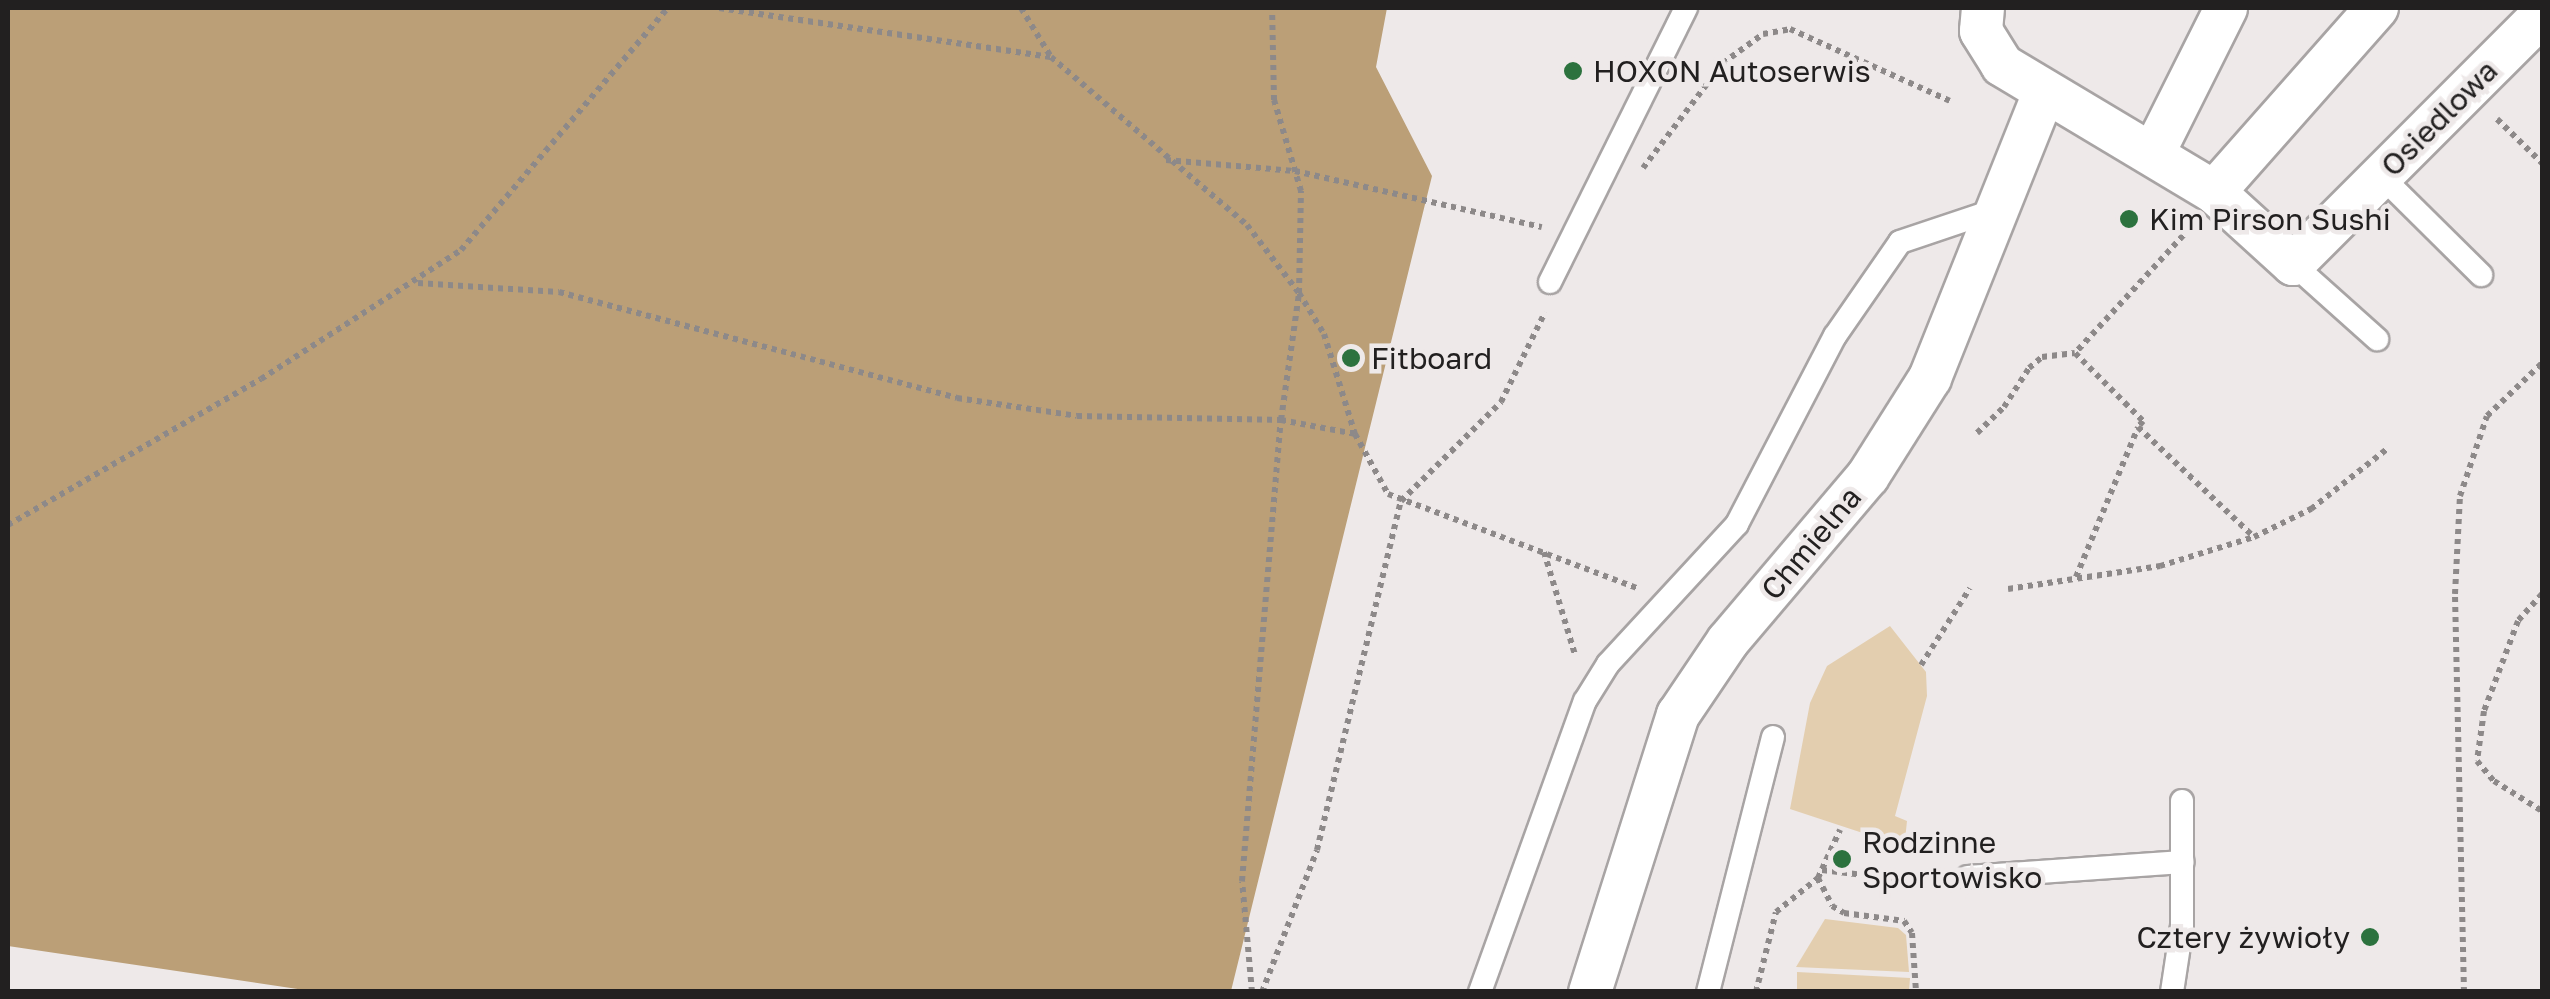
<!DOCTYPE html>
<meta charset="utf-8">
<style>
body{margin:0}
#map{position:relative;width:2550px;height:999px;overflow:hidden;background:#eee9e9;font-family:"Golos Text",sans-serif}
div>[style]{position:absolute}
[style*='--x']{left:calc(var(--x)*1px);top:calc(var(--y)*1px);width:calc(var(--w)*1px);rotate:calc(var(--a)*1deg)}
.green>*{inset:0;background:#e3ceaf}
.forest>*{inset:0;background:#bb9f77}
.path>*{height:6px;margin-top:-3px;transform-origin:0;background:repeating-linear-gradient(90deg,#8d8989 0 5px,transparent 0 10px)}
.roads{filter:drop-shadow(2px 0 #a8a4a4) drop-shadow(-2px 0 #a8a4a4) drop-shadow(0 2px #a8a4a4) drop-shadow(0 -2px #a8a4a4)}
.lane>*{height:22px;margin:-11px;padding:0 11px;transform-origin:11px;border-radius:11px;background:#fff}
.street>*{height:42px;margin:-21px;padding:0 21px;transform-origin:21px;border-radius:21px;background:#fff}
.dots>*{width:28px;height:28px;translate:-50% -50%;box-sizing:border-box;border:5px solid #eee9e9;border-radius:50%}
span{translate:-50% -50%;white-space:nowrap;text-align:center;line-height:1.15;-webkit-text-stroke:9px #eee9e9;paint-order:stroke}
.poi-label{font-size:30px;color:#222020}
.left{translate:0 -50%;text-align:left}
.right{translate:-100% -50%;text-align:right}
.street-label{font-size:30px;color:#222020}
.frame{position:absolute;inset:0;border:10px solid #222020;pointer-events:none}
</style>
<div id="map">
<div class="green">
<i style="clip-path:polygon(1890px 626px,1926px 672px,1927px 696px,1895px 816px,1907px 821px,1905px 840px,1887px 841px,1790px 809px,1810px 703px,1827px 666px)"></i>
<i style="clip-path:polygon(1825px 919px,1898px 928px,1906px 935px,1909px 972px,1796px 967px)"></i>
<i style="clip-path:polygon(1797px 972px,1910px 978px,1909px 991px,1797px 991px)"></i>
</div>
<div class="forest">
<i style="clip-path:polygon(8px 8px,1387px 8px,1376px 67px,1432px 176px,1231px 991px,311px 991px,8px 946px)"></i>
</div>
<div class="path">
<i style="--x:719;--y:8;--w:335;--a:8.4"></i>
<i style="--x:1021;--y:8;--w:57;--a:58.5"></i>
<i style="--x:1051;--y:57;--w:258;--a:40.6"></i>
<i style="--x:1247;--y:225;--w:86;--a:52.6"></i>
<i style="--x:1299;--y:293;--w:48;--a:58.6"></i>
<i style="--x:1324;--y:334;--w:105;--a:72.8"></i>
<i style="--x:1355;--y:434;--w:68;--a:61.2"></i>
<i style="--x:1388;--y:494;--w:266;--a:20.7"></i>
<i style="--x:2497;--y:119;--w:63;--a:44.4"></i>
<i style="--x:1166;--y:160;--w:129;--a:4.9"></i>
<i style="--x:1295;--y:171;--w:253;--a:12.8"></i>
<i style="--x:1643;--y:168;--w:132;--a:-52.7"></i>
<i style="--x:1723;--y:63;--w:49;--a:-35.9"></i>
<i style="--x:1763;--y:34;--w:27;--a:-10"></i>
<i style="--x:1790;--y:29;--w:175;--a:24.2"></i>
<i style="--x:2190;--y:228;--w:170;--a:132.6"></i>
<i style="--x:2075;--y:353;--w:96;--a:45"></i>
<i style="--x:2143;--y:421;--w:8;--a:130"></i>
<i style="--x:2138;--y:427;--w:160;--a:43.5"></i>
<i style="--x:2254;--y:537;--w:64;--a:-26.2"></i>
<i style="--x:2311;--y:509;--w:97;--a:-38.3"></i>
<i style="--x:418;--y:283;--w:141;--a:3.7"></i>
<i style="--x:559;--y:292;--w:412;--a:14.9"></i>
<i style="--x:957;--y:398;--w:121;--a:8.5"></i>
<i style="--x:1077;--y:416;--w:204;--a:1.1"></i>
<i style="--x:1281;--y:420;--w:75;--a:10.7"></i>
<i style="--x:1977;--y:433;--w:37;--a:-44"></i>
<i style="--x:2004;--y:407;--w:46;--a:-57.3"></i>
<i style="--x:2029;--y:368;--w:17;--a:-40"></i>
<i style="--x:2042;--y:357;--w:33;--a:-7"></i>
<i style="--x:8;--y:525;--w:292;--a:-30"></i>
<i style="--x:261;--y:379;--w:238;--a:-32.8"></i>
<i style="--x:461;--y:250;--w:318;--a:-49.5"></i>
<i style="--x:1544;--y:552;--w:108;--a:73.2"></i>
<i style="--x:2076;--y:577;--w:162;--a:-67.5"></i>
<i style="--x:2008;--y:589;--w:154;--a:-8.6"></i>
<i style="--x:2160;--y:566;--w:98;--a:-17.1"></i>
<i style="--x:2542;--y:594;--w:36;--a:132"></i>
<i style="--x:2518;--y:621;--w:96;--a:110.7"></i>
<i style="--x:2484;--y:711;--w:50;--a:98"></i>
<i style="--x:2477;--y:761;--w:26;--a:50"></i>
<i style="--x:2494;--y:781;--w:57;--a:32"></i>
<i style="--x:1921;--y:665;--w:91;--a:-57.5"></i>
<i style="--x:1822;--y:870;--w:75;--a:6.9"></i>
<i style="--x:1818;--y:878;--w:31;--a:63"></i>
<i style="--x:1832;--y:906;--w:14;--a:30"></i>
<i style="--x:1844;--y:913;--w:61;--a:7.6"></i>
<i style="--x:1904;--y:921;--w:14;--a:56"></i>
<i style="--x:1912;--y:933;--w:59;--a:86.1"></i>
<i style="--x:1252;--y:992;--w:111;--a:-95.1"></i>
<i style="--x:1242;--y:881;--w:463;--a:-85.2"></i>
<i style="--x:1281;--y:420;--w:128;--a:-81.9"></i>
<i style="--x:1299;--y:293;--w:102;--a:-88.9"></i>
<i style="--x:1301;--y:191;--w:95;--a:-106.5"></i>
<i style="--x:1274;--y:100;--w:92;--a:-91.2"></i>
<i style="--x:1262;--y:992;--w:152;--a:-68.8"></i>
<i style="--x:1317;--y:850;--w:359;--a:-76.5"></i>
<i style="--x:1401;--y:501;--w:141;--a:-44.7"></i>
<i style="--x:1501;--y:402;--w:100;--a:-63.9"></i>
<i style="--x:1756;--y:992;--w:82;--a:-76"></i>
<i style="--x:1776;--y:912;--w:54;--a:-39"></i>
<i style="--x:1818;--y:878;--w:53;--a:-65.4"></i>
<i style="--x:2464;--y:992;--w:398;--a:-91.3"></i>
<i style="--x:2455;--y:594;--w:98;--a:-87.1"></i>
<i style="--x:2460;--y:496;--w:84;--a:-71.4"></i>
<i style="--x:2487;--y:416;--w:76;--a:-43.9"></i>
</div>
<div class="roads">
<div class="lane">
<i style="--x:2381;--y:176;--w:141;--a:44.7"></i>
<i style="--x:2293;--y:264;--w:113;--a:41.8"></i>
<i style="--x:1550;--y:282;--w:306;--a:-63.6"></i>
<i style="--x:1968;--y:877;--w:215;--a:-4"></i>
<i style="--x:1480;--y:992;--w:309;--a:-70.2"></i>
<i style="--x:1585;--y:701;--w:44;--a:-58.1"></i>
<i style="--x:1608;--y:664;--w:190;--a:-47.3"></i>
<i style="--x:1737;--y:524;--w:212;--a:-62.5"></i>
<i style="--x:1835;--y:336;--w:114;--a:-55.3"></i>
<i style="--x:1900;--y:242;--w:97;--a:-18.6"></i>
<i style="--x:1708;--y:992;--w:263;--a:-75.7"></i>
<i style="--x:2172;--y:992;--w:67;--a:-81.4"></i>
<i style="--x:2182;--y:926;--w:125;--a:-90"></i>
</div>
<div class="street">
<i style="--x:1983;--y:8;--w:23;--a:95"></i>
<i style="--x:1981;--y:31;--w:40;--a:58"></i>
<i style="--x:2002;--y:65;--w:247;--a:30.9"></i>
<i style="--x:2214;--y:192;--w:107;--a:42.3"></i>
<i style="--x:2293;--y:264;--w:352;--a:-45"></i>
<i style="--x:2154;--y:152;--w:161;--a:-63.4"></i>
<i style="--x:2214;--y:192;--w:246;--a:-48.5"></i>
<i style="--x:1590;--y:992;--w:291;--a:-72.4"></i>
<i style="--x:1678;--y:715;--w:89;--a:-56"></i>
<i style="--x:1728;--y:641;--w:216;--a:-49.7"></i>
<i style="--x:1868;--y:476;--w:116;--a:-57.7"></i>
<i style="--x:1930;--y:378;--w:305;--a:-68.2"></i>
</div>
</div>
<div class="dots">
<i style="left:1573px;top:71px;background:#2c723e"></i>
<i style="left:2129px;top:219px;background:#2c723e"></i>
<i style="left:1351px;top:358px;background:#2c723e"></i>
<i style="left:1842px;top:859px;background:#2c723e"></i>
<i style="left:2370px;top:937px;background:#2c723e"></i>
</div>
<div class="poi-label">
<span class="left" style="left:1593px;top:71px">HOXON Autoserwis</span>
<span class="left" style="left:2149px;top:219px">Kim Pirson Sushi</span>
<span class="left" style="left:1371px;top:358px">Fitboard</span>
<span class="left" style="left:1862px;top:859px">Rodzinne<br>Sportowisko</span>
<span class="right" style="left:2350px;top:937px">Cztery żywioły</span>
</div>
<div class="street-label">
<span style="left:2439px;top:118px;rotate:-45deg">Osiedlowa</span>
<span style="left:1811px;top:543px;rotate:-50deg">Chmielna</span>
</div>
<div class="frame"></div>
</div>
